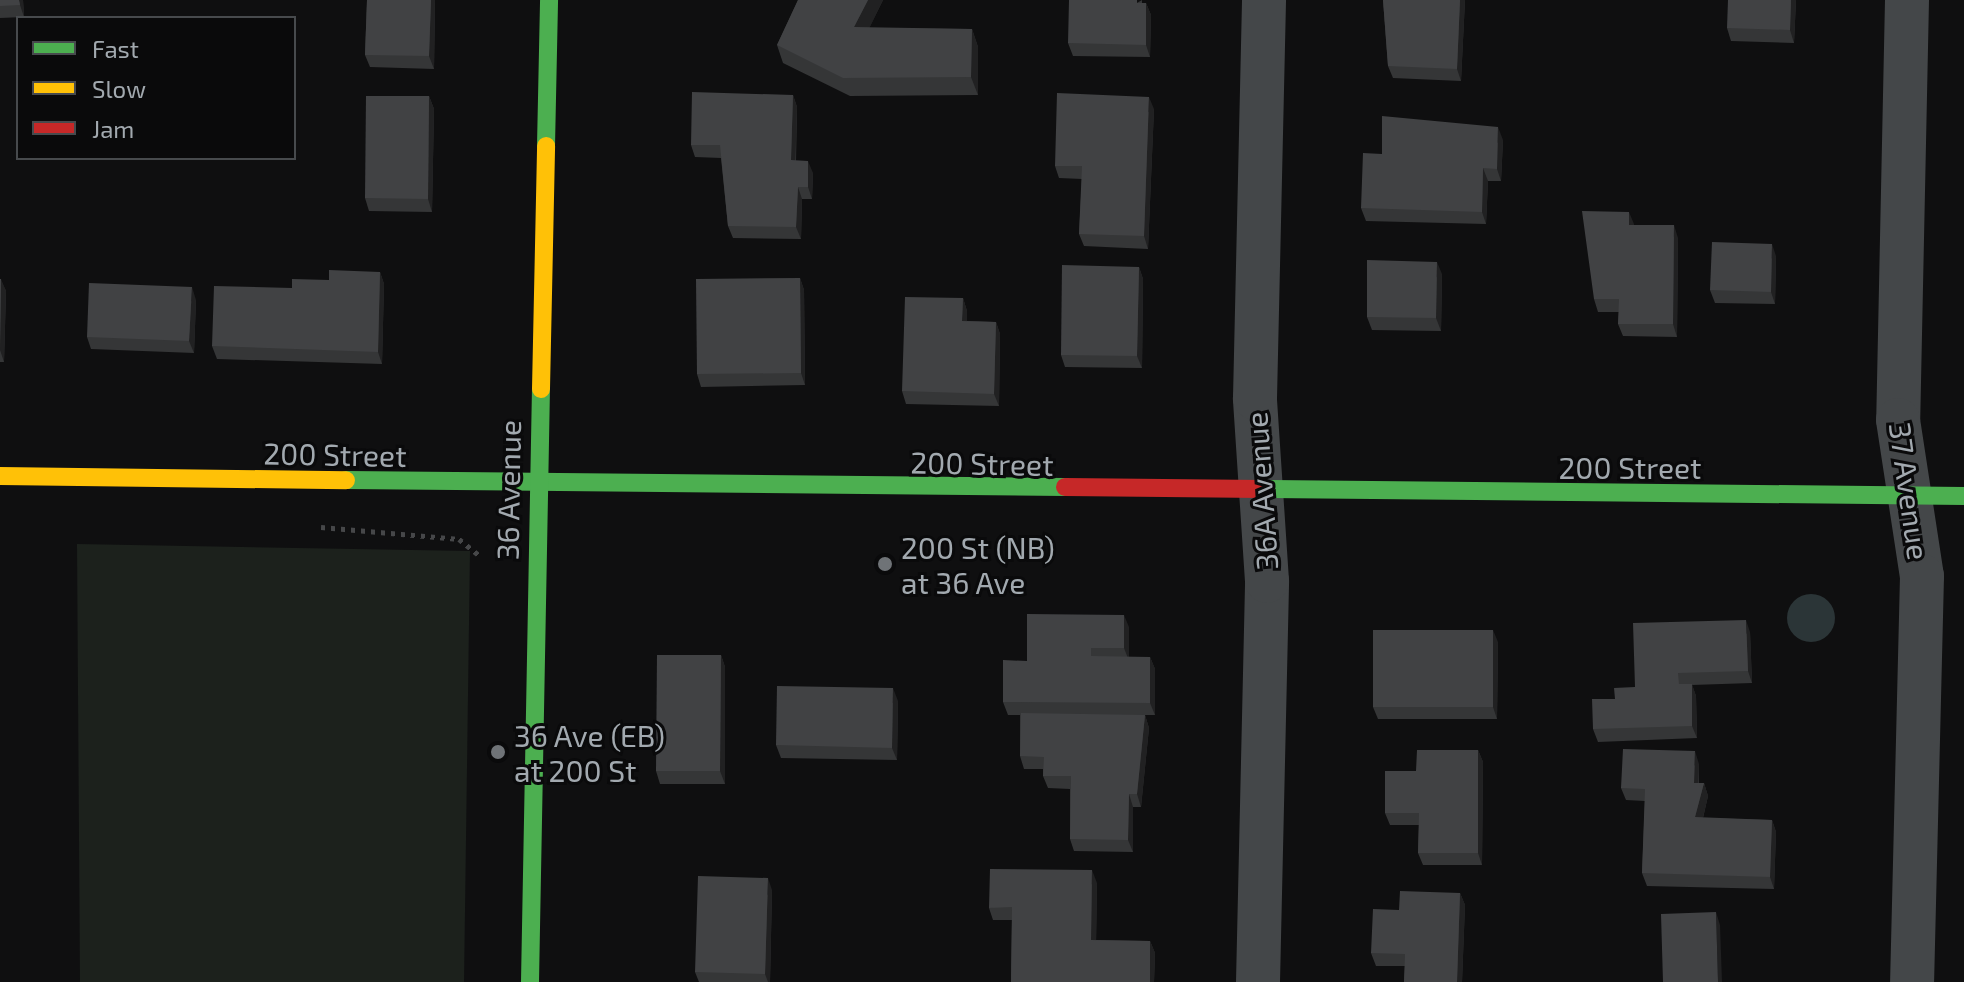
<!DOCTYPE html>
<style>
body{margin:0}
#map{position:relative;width:1964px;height:982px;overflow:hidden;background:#0f0f10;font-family:"Exo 2",sans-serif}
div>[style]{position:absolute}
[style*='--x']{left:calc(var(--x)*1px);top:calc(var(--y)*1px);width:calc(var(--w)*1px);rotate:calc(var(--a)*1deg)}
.green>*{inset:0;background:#1c211c}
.water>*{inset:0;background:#2b3537}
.round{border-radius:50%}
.path>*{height:5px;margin-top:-2.5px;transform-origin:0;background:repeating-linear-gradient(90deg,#464749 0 4px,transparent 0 10px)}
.street>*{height:44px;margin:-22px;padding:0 22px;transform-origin:22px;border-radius:22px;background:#444749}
.fast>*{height:18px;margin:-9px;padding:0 9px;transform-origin:9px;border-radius:9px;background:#4caf50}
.slow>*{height:18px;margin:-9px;padding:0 9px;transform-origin:9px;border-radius:9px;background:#ffc107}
.jam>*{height:18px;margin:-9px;padding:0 9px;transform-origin:9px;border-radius:9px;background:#c62828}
.wall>*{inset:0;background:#353637}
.shaded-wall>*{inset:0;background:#212122}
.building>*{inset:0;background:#414244}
.dots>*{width:22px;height:22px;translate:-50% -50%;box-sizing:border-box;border:4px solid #0a0a0b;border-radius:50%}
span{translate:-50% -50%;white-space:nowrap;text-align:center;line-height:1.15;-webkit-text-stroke:6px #0a0a0b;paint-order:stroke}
.street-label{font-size:30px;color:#a2a9af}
.poi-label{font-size:30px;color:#a2a9af}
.left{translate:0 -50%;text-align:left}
.legend{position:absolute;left:16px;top:16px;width:280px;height:144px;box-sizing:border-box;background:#0a0a0b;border:2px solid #474a4d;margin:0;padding:10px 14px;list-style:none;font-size:24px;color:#a2a9af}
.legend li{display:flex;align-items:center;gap:16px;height:40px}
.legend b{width:40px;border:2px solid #474a4d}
</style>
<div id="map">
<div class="green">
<i style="clip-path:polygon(77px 544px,470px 551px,464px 982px,80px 982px)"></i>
</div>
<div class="water">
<i class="round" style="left:1787px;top:594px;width:48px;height:48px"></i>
</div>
<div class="path">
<i style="--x:321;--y:527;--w:139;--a:5"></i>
<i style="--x:459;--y:539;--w:27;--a:39"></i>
</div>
<div class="street">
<i style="--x:1907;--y:0;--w:420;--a:91.2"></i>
<i style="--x:1898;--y:420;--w:158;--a:81.3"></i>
<i style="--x:1922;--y:576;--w:406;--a:91.4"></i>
<i style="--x:1258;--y:982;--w:401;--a:-88.7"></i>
<i style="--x:1267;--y:581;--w:183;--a:-93.8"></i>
<i style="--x:1255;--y:398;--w:398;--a:-88.7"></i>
</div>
<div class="fast">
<i style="--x:546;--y:146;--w:146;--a:-88.8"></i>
<i style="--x:346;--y:480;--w:719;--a:0.56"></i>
<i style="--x:1263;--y:489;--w:701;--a:0.57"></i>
<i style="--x:530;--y:982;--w:593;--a:-88.94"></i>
</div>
<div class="slow">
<i style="--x:541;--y:389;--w:243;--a:-88.8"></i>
<i style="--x:0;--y:476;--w:346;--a:0.7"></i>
</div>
<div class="jam">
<i style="--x:1065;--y:487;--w:198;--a:0.6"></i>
</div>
<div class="wall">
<i style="clip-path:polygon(0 0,23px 0,24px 17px,0 18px)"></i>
<i style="clip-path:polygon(367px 0,435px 0,434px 69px,370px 67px,365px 55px)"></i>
<i style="clip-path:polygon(798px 0,883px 0,869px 28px,972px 29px,978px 47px,978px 95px,850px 96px,783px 63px,777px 45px)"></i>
<i style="clip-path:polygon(1142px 0,1142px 3px,1146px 3px,1151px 15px,1150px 57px,1073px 56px,1068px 43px)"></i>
<i style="clip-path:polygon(1383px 0,1465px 0,1461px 81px,1393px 78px,1388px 66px)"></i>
<i style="clip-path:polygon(1796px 0,1794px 43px,1731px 41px,1727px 28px)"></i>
<i style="clip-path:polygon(793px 95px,797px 107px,796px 161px,813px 173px,812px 199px,802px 199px,801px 239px,733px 238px,728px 226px,721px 158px,695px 157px,691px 145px)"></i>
<i style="clip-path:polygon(429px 96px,434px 109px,432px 212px,369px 211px,365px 198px)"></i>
<i style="clip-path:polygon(1154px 109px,1148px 249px,1084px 246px,1079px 234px,1082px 179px,1059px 178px,1055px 166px)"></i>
<i style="clip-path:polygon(1503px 140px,1501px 181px,1488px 181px,1486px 224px,1366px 221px,1361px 208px)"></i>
<i style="clip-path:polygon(1634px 225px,1678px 238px,1677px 337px,1623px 336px,1618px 324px,1619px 312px,1598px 312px,1594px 299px)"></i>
<i style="clip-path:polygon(1776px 256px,1775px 304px,1715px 303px,1710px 290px)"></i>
<i style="clip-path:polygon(1139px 267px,1143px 279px,1142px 368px,1065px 367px,1061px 355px)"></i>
<i style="clip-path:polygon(380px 272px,384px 284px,382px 364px,217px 359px,212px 346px,292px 288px,329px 280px)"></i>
<i style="clip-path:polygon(1442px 274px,1441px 331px,1372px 330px,1367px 317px)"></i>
<i style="clip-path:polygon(800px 278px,804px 290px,805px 385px,701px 387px,697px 374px)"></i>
<i style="clip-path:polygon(0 279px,6px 291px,4px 362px,0 362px)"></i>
<i style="clip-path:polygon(963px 298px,967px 311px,967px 321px,996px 322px,1000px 334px,999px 406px,906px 404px,902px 391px)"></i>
<i style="clip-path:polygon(196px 300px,194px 353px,91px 349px,87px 337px)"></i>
<i style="clip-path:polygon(1129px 627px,1129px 657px,1150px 657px,1155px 669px,1155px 715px,1145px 715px,1149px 728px,1141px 807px,1133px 807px,1133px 852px,1074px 851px,1070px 839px,1070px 789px,1048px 788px,1043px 776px,1043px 769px,1024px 769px,1020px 756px,1020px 715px,1008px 715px,1003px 702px,1027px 661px)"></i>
<i style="clip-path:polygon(1750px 632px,1752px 683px,1692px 685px,1696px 696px,1697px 738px,1598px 742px,1593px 729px,1615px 699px,1635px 687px)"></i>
<i style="clip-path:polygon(1498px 642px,1497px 719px,1378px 719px,1373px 707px)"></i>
<i style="clip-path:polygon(721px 655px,725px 667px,725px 784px,660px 784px,656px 771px)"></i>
<i style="clip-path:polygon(898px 701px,897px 760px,781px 758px,776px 745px)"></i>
<i style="clip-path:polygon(1478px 750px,1483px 762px,1482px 865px,1423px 865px,1418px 853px,1419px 825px,1390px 825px,1385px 813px,1416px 771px)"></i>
<i style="clip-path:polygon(1699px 764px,1699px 783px,1704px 783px,1708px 796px,1703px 818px,1772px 820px,1776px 832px,1774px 889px,1647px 886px,1642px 873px,1645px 801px,1626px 800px,1621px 788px)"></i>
<i style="clip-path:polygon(1097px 883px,1096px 940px,1150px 941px,1155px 953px,1154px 982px,1011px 982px,1012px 920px,993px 920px,989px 908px)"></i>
<i style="clip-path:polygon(772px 890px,770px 982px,699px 982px,695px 972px)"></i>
<i style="clip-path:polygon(1460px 893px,1465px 905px,1462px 982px,1404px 982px,1405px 966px,1376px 966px,1371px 953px)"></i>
</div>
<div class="shaded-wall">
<i style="clip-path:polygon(19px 0,23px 0,24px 17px,20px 5px)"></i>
<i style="clip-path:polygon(431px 0,435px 0,434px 69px,429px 56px)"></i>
<i style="clip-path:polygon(868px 0,883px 0,861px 45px,854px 27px)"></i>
<i style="clip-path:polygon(1460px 0,1465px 0,1461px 81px,1457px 69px)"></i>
<i style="clip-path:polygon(1791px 0,1796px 0,1794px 43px,1790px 30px)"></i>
<i style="clip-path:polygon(1146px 3px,1151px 15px,1150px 57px,1146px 45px)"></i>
<i style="clip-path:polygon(972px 29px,978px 47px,978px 95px,971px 77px)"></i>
<i style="clip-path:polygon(793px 95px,797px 107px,795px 173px,791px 160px)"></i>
<i style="clip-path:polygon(429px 96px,434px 109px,432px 212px,428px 199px)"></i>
<i style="clip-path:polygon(1149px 97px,1154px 109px,1148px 249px,1144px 236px)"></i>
<i style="clip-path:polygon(1498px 127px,1503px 140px,1501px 181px,1497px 169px)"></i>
<i style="clip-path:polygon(808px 161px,813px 173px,812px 199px,808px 187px)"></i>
<i style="clip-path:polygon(1483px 168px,1488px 181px,1486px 224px,1482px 212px)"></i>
<i style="clip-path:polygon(798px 187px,802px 199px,801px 239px,796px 227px)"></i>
<i style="clip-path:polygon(1629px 212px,1634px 224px,1633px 237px,1629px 225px)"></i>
<i style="clip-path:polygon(1674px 225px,1678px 238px,1677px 337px,1673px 324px)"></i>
<i style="clip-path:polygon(1772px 244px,1776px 256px,1775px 304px,1771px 292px)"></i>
<i style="clip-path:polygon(1437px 262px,1442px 274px,1441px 331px,1436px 318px)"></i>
<i style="clip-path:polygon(1139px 267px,1143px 279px,1142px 368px,1137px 356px)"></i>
<i style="clip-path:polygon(380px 272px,384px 284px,382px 364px,378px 352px)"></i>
<i style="clip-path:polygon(800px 278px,804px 290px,805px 385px,801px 373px)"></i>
<i style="clip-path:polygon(1px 279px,6px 291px,4px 362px,0 350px)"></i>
<i style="clip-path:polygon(192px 287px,196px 300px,194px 353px,189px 341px)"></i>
<i style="clip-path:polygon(963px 298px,967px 311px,967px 334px,962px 321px)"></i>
<i style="clip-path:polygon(996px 322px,1000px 334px,999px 406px,994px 394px)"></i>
<i style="clip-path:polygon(1124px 615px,1129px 627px,1129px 661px,1124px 648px)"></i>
<i style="clip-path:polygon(1746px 620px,1750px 632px,1752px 683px,1748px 671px)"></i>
<i style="clip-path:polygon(1493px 630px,1498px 642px,1497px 719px,1493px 707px)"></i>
<i style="clip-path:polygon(721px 655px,725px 667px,725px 784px,720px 771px)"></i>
<i style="clip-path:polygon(1150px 657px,1155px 669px,1155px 715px,1150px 703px)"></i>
<i style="clip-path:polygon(1692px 684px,1696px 696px,1697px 738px,1692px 726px)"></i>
<i style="clip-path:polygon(893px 688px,898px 701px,897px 760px,892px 748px)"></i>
<i style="clip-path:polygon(1145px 715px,1149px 728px,1141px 807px,1137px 794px)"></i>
<i style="clip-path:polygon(1478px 750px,1483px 762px,1482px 865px,1478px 853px)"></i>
<i style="clip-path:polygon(1695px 751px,1699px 764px,1698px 796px,1694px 783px)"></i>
<i style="clip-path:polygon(1704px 783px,1708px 796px,1700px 830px,1695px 817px)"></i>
<i style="clip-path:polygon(1129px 794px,1133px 807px,1133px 852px,1128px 840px)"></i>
<i style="clip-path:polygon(1772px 820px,1776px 832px,1774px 889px,1770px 877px)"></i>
<i style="clip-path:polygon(1092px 870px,1097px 883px,1096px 953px,1091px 940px)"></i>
<i style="clip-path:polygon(768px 878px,772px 890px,770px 982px,768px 982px,765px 974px)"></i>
<i style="clip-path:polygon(1460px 893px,1465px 905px,1462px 982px,1457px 982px)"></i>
<i style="clip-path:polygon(1716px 912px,1720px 925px,1722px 982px,1718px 982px)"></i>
<i style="clip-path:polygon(1150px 941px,1155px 953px,1154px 982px,1150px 982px)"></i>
</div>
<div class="building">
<i style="clip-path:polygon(0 0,19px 0,20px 5px,0 6px)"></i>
<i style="clip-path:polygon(367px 0,431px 0,429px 56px,365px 55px)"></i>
<i style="clip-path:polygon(798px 0,868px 0,854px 27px,972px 29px,971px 77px,843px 78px,777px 45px)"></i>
<i style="clip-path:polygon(1069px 0,1137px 0,1137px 3px,1146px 3px,1146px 45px,1068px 43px)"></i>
<i style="clip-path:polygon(1383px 0,1460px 0,1457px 69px,1388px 66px)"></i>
<i style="clip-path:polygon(1728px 0,1791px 0,1790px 30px,1727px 28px)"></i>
<i style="clip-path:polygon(692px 92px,793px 95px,791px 160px,808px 161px,808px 187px,798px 187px,796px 227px,728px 226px,720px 145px,691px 145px)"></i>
<i style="clip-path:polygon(1057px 93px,1149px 97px,1144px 236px,1079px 234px,1082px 166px,1055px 166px)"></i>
<i style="clip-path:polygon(366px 96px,429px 96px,428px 199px,365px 198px)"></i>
<i style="clip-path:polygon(1382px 116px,1498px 127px,1497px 169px,1483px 168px,1482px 212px,1361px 208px,1363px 153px,1382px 154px)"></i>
<i style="clip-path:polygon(1582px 211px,1629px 212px,1629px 225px,1674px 225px,1673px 324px,1618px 324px,1619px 299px,1594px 299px)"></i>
<i style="clip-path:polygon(1712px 242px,1772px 244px,1771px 292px,1710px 290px)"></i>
<i style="clip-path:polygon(1367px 260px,1437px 262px,1436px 318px,1367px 317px)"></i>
<i style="clip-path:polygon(1062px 265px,1139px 267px,1137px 356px,1061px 355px)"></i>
<i style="clip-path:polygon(329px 270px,380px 272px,378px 352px,212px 346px,214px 286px,292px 288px,292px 279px,329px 280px)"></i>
<i style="clip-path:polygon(800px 278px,801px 373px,697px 374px,696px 279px)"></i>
<i style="clip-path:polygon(0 279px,1px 279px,0 346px)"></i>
<i style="clip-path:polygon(89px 283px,192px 287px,189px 341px,87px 337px)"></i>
<i style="clip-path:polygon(905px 297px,963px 298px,962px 321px,996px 322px,994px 394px,902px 391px)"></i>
<i style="clip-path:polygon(1027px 614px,1124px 615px,1124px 648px,1091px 648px,1091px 656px,1150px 657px,1150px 703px,1003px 702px,1003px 660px,1027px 661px)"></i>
<i style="clip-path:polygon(1746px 620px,1748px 671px,1678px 673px,1679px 684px,1692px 684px,1692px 726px,1593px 729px,1592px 699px,1615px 699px,1614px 688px,1635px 687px,1633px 623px)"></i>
<i style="clip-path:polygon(1373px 630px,1493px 630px,1493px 707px,1373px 707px)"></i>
<i style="clip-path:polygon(657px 655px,721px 655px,720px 771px,656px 771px)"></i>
<i style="clip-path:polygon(777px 686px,893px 688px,892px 748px,776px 745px)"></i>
<i style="clip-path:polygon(1021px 713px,1145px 715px,1137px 794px,1129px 794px,1128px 840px,1070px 839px,1071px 776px,1043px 776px,1044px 757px,1020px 756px)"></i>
<i style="clip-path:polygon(1623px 749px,1695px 751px,1694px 783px,1704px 783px,1695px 817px,1772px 820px,1770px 877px,1642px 873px,1645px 789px,1621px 788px)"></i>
<i style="clip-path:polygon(1417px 750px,1478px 750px,1478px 853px,1418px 853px,1419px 813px,1385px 813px,1385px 771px,1416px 771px)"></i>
<i style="clip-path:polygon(990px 869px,1092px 870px,1091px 940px,1150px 941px,1150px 982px,1011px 982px,1012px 907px,989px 908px)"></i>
<i style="clip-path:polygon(698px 876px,768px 878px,765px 974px,695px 972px)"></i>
<i style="clip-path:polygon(1400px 891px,1460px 893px,1457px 982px,1404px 982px,1405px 954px,1371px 953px,1373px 909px,1399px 910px)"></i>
<i style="clip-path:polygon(1716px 912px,1718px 982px,1663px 982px,1661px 914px)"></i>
</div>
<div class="dots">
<i style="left:885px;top:564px;background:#6f7377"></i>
<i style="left:498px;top:752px;background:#6f7377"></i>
</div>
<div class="street-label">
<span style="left:335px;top:454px;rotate:1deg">200 Street</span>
<span style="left:982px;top:463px;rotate:1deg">200 Street</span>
<span style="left:1630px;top:467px">200 Street</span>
<span style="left:508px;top:490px;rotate:-89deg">36 Avenue</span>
<span style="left:1261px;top:491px;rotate:-94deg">36A Avenue</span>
<span style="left:1910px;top:491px;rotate:82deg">37 Avenue</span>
</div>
<div class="poi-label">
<span class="left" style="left:901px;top:564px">200 St (NB)<br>at 36 Ave</span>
<span class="left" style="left:514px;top:752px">36 Ave (EB)<br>at 200 St</span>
</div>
<ul class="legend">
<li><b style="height:10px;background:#4caf50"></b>Fast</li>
<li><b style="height:10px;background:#ffc107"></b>Slow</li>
<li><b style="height:10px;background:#c62828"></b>Jam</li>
</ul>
</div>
